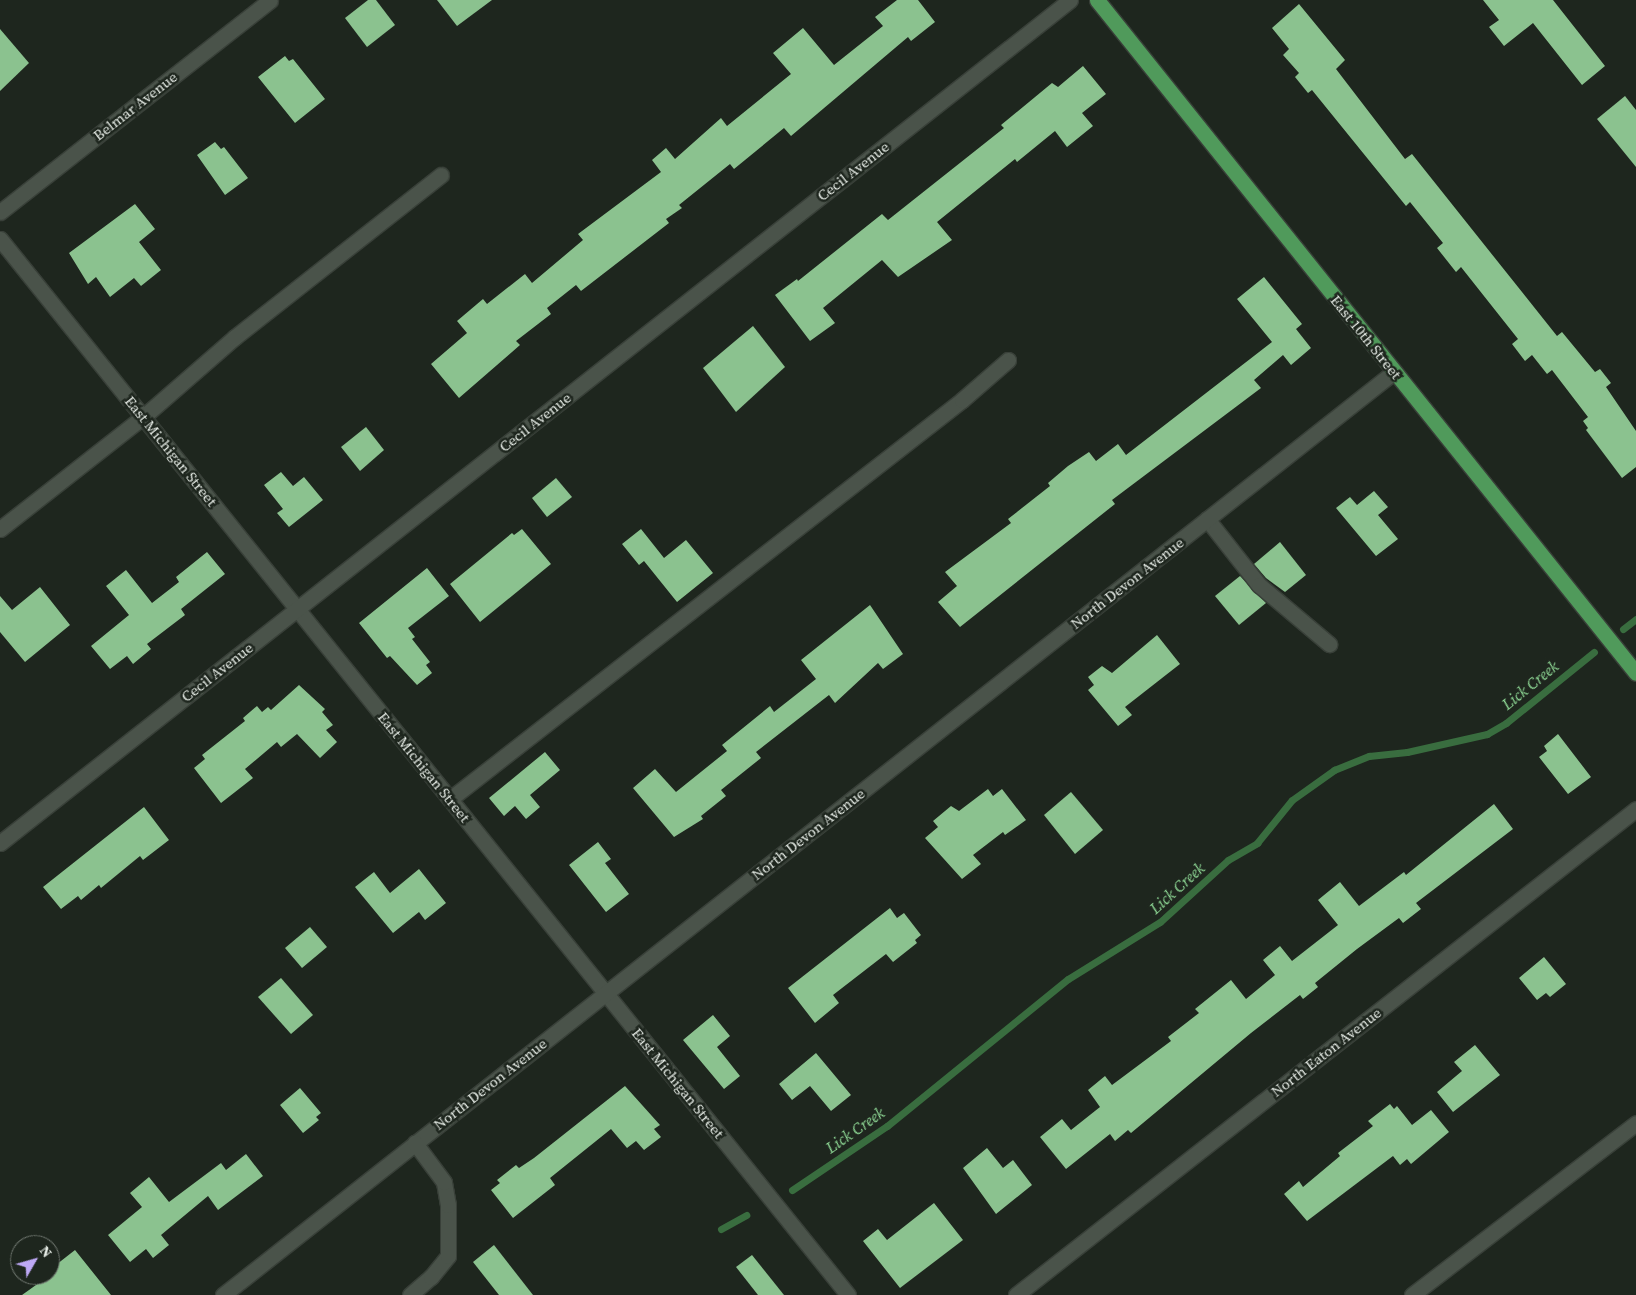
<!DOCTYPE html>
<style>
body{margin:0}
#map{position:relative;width:1636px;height:1295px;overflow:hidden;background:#1e261e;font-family:"Source Serif 4",serif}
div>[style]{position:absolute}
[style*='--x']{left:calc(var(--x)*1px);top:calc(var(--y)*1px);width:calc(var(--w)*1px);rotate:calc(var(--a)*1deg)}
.stream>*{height:7px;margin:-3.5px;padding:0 3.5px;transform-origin:3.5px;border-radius:3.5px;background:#396d3f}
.building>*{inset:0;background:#8bc28f}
.roads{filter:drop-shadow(1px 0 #394039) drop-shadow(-1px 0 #394039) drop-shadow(0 1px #394039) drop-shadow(0 -1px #394039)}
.minor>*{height:15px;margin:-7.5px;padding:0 7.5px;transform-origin:7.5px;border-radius:7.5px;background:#4a534a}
.major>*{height:15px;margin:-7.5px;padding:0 7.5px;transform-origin:7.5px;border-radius:7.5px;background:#509a5b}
span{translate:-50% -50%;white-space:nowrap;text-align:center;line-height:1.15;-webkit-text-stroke:5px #1e261e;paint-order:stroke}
.street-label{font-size:15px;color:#e8eee8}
.water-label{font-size:16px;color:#92de99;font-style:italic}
.north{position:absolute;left:10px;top:1235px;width:50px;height:50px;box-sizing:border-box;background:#1e261e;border:1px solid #6f766f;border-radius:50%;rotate:52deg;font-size:14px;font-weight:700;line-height:20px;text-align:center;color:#e8eee8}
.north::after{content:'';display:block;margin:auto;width:18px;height:22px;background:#bea9f5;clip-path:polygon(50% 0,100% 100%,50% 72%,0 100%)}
</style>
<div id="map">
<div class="stream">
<i style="--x:1623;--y:629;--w:16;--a:-38"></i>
<i style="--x:792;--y:1190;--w:115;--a:-34"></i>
<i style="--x:887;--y:1126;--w:233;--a:-39.1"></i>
<i style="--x:1068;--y:979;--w:108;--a:-31.8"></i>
<i style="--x:1160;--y:922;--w:92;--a:-42.4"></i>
<i style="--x:1228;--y:860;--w:34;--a:-30"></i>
<i style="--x:1257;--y:843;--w:55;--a:-50.9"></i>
<i style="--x:1292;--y:800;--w:52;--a:-35.5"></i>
<i style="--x:1334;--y:770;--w:38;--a:-22"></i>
<i style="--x:1369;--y:756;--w:38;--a:-6"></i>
<i style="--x:1407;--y:752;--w:82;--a:-12.7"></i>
<i style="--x:1487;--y:734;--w:22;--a:-30"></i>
<i style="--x:1506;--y:723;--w:113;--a:-38.9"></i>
<i style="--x:721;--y:1229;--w:29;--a:-29"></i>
</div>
<div class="building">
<i style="clip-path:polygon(368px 0,376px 0,395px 25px,367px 47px,345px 18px)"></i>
<i style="clip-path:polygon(437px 0,492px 0,457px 26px)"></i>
<i style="clip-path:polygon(897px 0,918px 0,935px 22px,911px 41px,908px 37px,791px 136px,784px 128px,734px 169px,730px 164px,679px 205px,682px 208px,666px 219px,669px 223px,581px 291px,576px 285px,547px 308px,551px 314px,516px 341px,520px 345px,459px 398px,431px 364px,467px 333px,457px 321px,483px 299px,487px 304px,525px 274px,532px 283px,583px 240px,578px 234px,661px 172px,652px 160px,666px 148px,675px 159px,721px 118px,727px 126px,791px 74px,773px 53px,803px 28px,834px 65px,883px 26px,875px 17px)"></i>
<i style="clip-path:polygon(1483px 0,1553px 0,1605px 66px,1582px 85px,1533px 23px,1504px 46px,1489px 27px,1499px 20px)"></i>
<i style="clip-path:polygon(1299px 4px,1345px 60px,1336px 69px,1405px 159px,1412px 154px,1557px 336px,1562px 332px,1595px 372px,1600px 369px,1611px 383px,1606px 387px,1636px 431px,1636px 467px,1622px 478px,1586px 430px,1588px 428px,1583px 421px,1588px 417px,1552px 370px,1547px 374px,1532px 355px,1525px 361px,1512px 344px,1518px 339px,1461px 267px,1456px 272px,1437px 248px,1443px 243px,1410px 202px,1406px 206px,1312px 90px,1308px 93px,1295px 77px,1299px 73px,1283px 55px,1289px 49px,1272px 28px)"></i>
<i style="clip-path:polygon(0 29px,29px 63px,0 91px)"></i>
<i style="clip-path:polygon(285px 56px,289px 61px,293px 59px,325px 99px,295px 123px,258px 77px)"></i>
<i style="clip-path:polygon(1083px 66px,1106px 94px,1082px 113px,1093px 126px,1067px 147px,1055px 131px,1017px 162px,1015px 159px,937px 222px,952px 240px,898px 277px,882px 260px,823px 308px,835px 323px,810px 341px,775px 295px,797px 279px,798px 281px,882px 214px,888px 220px,1004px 128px,1001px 125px,1052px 83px,1058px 87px)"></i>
<i style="clip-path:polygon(1625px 96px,1636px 110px,1636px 167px,1597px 119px)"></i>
<i style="clip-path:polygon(215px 142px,221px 149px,224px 147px,248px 178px,225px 195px,197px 155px)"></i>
<i style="clip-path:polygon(135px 204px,155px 229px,139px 242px,161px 270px,141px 286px,134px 278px,110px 297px,96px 277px,88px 284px,69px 253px)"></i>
<i style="clip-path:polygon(1264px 277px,1302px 324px,1296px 329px,1311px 348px,1291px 365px,1283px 355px,1254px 380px,1261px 388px,1112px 500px,1115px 504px,960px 627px,938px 602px,957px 586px,945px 572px,1011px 523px,1008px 519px,1050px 486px,1048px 483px,1068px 466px,1089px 452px,1096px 461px,1118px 444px,1126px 455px,1272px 342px,1237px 299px)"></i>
<i style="clip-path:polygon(753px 326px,785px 367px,736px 412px,703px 368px)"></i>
<i style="clip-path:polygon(366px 427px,384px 450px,360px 471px,341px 447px)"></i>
<i style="clip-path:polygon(281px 472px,293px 486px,304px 477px,323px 500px,289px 527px,277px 513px,283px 509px,264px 485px)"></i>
<i style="clip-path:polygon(556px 478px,572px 497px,547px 517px,532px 498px)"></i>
<i style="clip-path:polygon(1374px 491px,1388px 507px,1378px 515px,1398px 539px,1376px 556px,1336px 508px,1350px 497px,1357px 505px)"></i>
<i style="clip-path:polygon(522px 529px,551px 564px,480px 622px,450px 584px,512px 533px,514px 535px)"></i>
<i style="clip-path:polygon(641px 529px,664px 558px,686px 540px,713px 573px,677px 602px,644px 561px,639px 565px,622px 544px)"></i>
<i style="clip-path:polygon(1280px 542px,1306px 575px,1285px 592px,1266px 578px,1254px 564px)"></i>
<i style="clip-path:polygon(207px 552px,225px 574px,181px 609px,185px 615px,147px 644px,151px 649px,133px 664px,127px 656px,110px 669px,91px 646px,129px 615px,106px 586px,126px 570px,152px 603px,179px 582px,176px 577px)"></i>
<i style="clip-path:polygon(427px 568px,449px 596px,408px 628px,415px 637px,412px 639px,430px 662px,426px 665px,432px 673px,417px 685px,390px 656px,387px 658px,359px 623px)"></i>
<i style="clip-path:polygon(1240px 576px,1266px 603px,1239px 625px,1215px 596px)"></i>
<i style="clip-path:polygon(40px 587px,70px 625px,25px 662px,0 632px,0 596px,12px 610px)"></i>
<i style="clip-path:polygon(870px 605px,903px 654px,883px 669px,878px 663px,835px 703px,829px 695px,756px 752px,761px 758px,721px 790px,726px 796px,701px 816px,703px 819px,674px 837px,633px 788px,655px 769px,676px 792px,727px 751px,722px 745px,770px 706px,774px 712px,816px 679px,801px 660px)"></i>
<i style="clip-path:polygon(1157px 635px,1180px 664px,1125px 707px,1132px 715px,1118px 726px,1088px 690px,1094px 685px,1088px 677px,1102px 666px,1112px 673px)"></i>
<i style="clip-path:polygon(299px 685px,325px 709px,322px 712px,333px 725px,326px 730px,337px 742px,320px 758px,297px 734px,281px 747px,277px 742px,245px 769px,253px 778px,221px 803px,194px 768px,205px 759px,202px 755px,245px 721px,243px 718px,257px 706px,262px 712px,268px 707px,271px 710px)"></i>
<i style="clip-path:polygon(1558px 734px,1591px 777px,1568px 794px,1539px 757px,1547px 751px,1544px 746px)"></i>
<i style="clip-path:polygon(545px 752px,560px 770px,530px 795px,540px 807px,526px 819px,515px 806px,504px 816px,489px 798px)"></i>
<i style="clip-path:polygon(988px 789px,993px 796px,1002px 789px,1026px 820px,1005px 835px,1003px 832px,973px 855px,981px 864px,962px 879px,925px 838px,938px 827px,933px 821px,951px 806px,959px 811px)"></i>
<i style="clip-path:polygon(1071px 792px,1103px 830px,1075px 854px,1044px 815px)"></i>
<i style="clip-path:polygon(1494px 804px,1513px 829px,1416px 903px,1421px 909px,1403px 923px,1399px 918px,1357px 949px,1315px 983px,1318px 987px,1303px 999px,1300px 995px,1251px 1033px,1131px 1133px,1128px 1130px,1115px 1141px,1110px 1134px,1066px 1169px,1040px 1137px,1062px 1119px,1071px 1130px,1100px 1107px,1088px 1090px,1105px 1076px,1112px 1085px,1171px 1041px,1168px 1037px,1199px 1013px,1195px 1009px,1231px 980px,1246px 999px,1275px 975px,1263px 960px,1280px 946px,1292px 961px,1338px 925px,1318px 900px,1340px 882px,1359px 906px,1404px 872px,1406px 875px)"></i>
<i style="clip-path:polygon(144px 807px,169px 840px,143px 860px,140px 856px,101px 888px,99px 885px,81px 900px,78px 896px,61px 909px,43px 887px)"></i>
<i style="clip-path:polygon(598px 842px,611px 859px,605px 863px,629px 894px,606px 912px,569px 865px)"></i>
<i style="clip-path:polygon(419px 869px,446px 903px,425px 920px,419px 912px,393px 933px,355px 887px,374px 872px,390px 893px)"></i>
<i style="clip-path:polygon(890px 908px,897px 918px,904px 913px,921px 935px,915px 940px,917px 943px,893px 962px,886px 954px,833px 995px,839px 1003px,815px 1023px,788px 988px)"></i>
<i style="clip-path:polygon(310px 927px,327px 947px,302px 968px,285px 948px)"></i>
<i style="clip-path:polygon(1544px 957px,1566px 984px,1550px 997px,1546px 993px,1537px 1000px,1519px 978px)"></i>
<i style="clip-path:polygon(281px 978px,313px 1015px,291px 1034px,258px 997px)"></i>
<i style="clip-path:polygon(713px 1015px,730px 1036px,717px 1047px,740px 1076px,724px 1089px,683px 1040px)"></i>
<i style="clip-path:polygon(1475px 1045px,1500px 1075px,1453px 1112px,1437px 1092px,1462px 1071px,1454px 1062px)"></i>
<i style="clip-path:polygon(816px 1053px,851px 1095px,831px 1111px,810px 1086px,792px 1100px,779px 1084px)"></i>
<i style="clip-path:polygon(625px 1086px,660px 1125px,654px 1129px,661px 1137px,644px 1150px,636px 1141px,627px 1148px,611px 1129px,550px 1178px,555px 1185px,513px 1218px,491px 1190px,500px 1183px,497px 1180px,516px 1165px,519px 1168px,534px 1158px)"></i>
<i style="clip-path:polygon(300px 1088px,321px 1113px,316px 1117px,319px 1120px,303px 1133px,280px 1105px)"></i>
<i style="clip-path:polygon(1390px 1104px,1394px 1109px,1397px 1106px,1412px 1125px,1431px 1110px,1449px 1132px,1411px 1164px,1407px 1159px,1400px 1165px,1393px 1156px,1307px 1221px,1284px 1194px,1299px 1181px,1303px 1187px,1340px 1156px,1338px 1153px,1373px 1126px,1368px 1121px)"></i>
<i style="clip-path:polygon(987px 1148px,1003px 1168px,1013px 1160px,1032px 1185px,996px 1214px,963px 1168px)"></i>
<i style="clip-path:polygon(246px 1154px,263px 1176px,218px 1210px,208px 1196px,161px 1235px,169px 1245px,153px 1258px,146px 1249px,130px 1262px,108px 1235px,142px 1207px,130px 1193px,149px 1177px,169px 1202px,221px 1163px,226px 1170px)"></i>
<i style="clip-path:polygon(934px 1203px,963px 1240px,900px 1288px,863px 1241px,878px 1229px,887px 1240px)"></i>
<i style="clip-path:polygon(494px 1245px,533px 1295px,499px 1295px,473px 1262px)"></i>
<i style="clip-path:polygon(75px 1250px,111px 1295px,22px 1295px,50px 1275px,52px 1268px)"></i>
<i style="clip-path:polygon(752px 1255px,784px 1295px,758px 1295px,736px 1267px)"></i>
</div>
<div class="roads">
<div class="minor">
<i style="--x:0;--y:212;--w:343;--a:-38.1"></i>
<i style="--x:0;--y:239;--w:1354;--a:51.23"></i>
<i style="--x:1207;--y:519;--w:84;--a:51.8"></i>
<i style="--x:1259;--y:585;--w:92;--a:40.1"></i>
<i style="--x:0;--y:529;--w:182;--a:-38.1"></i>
<i style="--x:143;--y:417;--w:122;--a:-41"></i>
<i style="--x:235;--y:337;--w:262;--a:-38.2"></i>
<i style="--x:450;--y:799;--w:649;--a:-37.93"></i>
<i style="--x:962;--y:400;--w:61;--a:-41"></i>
<i style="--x:0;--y:843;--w:1362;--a:-38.23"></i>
<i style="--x:223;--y:1295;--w:1491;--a:-38.25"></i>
<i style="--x:410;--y:1295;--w:28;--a:-41"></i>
<i style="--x:431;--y:1277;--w:27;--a:-51"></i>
<i style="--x:448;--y:1256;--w:51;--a:-90"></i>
<i style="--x:448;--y:1205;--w:23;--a:-100"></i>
<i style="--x:444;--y:1182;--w:49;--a:-126.6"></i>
<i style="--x:1016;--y:1295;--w:788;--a:-38.09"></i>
<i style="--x:1412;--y:1295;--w:282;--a:-37.5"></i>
</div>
<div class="major">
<i style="--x:1097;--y:0;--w:862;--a:51.31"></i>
</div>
</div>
<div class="street-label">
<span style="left:135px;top:106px;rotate:-38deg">Belmar Avenue</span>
<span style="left:853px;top:171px;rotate:-38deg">Cecil Avenue</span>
<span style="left:1366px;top:337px;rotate:51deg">East 10th Street</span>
<span style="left:535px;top:422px;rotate:-38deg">Cecil Avenue</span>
<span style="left:171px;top:451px;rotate:51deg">East Michigan Street</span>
<span style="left:1127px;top:583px;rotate:-38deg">North Devon Avenue</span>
<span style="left:217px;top:672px;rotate:-38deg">Cecil Avenue</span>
<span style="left:424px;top:767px;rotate:51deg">East Michigan Street</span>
<span style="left:808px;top:834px;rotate:-38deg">North Devon Avenue</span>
<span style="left:1326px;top:1052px;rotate:-38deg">North Eaton Avenue</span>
<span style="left:678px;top:1083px;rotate:51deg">East Michigan Street</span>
<span style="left:490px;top:1084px;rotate:-38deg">North Devon Avenue</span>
</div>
<div class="water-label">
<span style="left:1530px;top:685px;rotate:-39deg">Lick Creek</span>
<span style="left:1177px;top:888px;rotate:-42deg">Lick Creek</span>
<span style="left:855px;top:1130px;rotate:-35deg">Lick Creek</span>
</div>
<div class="north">N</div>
</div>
